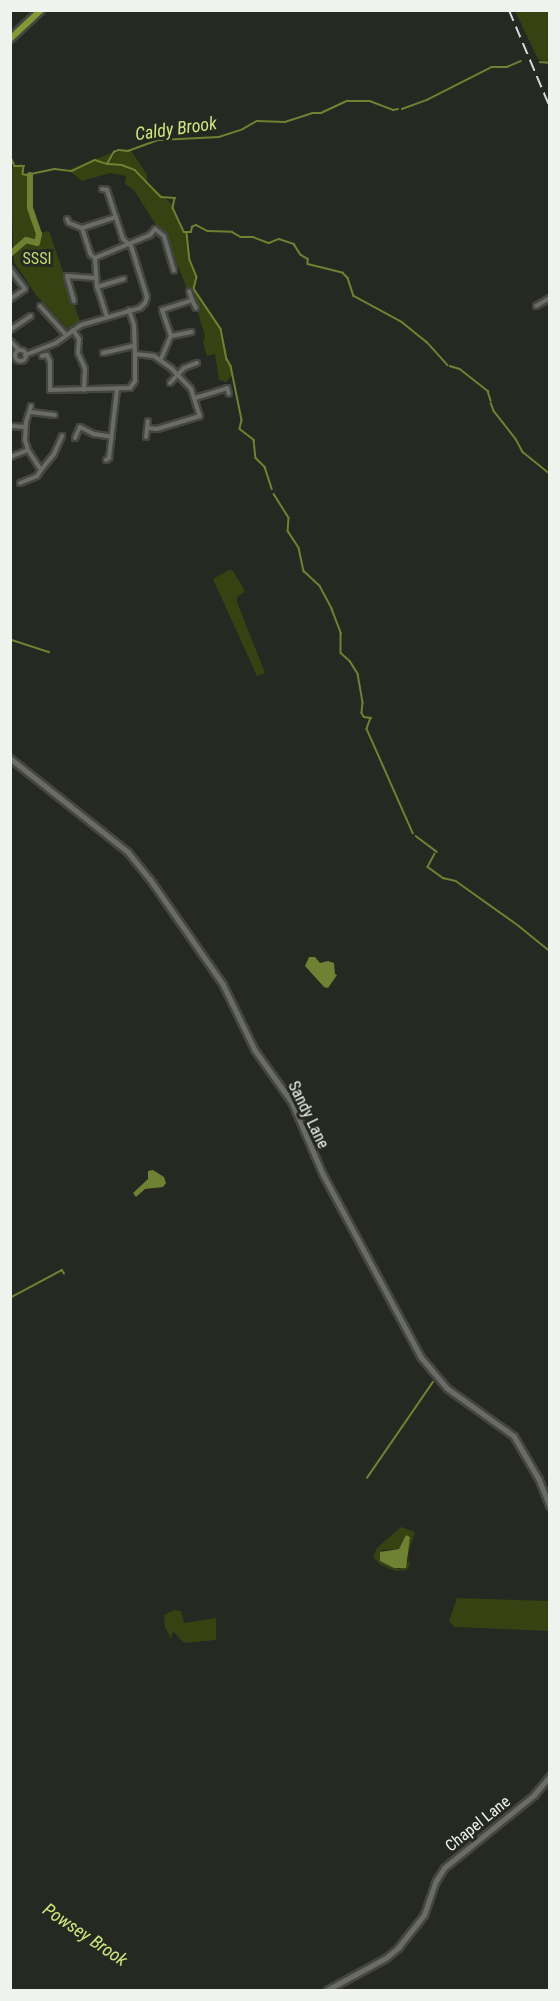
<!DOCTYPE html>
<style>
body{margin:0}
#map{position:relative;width:560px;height:2001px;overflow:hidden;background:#262822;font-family:"Roboto Condensed",sans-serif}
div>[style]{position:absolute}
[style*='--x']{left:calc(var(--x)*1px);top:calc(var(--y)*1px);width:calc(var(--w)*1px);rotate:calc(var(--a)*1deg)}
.green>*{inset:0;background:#374212}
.water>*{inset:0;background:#6f8132}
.stream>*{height:1.5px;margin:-0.75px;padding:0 0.75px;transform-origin:0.75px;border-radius:0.75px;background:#6f8132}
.river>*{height:6px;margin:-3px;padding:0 3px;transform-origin:3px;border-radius:3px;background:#6f8132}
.roads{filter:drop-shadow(2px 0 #454641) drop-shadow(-2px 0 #454641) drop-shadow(0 2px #454641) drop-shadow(0 -2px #454641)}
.minor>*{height:4px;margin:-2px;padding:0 2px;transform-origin:2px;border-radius:2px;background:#6a6d66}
.minor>.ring{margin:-2px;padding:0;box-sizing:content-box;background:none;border:4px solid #6a6d66;border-radius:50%}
.tertiary>*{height:4.5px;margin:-2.25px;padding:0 2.25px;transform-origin:2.25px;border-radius:2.25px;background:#6a6d66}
.trunk>*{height:6px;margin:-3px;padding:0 3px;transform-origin:3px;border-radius:3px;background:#849935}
.rail>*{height:1.5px;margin-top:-0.75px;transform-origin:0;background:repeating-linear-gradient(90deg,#d8dad6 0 12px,transparent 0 18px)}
span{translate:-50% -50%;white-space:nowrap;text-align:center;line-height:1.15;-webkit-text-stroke:6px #262822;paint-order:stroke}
.park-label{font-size:16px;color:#c2dc71}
.street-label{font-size:16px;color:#f0f2ee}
.water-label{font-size:18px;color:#cde87c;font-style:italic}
.frame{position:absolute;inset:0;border:12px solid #f0f2ee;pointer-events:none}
</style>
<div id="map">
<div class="green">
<i style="clip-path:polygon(515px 11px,549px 11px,549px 63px,538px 59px)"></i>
<i style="clip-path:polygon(130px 149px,147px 175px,147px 182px,173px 205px,181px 229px,187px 233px,190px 260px,197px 277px,194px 289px,221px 329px,227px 359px,231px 366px,232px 375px,226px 382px,219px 380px,215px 354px,207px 356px,203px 343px,205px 336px,191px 290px,187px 290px,185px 284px,165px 233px,156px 225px,134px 190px,125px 184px,126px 176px,110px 173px,82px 181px,68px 170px,114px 152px,109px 164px,115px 153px)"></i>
<i style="clip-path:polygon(21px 164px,24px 166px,23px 174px,30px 175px,31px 216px,35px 218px,39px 233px,49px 231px,80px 321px,68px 329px,36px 295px,14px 262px,10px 168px)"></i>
<i style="clip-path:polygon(229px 570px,233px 571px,245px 591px,237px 597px,237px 602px,265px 673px,257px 676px,213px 579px)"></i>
<i style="clip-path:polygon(evenodd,401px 1527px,415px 1532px,408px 1554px,410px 1565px,406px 1570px,396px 1571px,381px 1565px,373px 1557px,377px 1548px,401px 1527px,406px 1535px,410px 1538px,407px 1555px,409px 1561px,399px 1569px,380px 1561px,382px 1550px,399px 1549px,406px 1535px)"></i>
<i style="clip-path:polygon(457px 1598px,549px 1601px,549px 1631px,454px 1627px,449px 1621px)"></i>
<i style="clip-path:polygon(175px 1610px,181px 1611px,184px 1623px,216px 1618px,216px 1640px,184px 1643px,173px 1631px,171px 1639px,165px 1627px,164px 1615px)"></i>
</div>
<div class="water">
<i style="clip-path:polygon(309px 957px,315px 957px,320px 963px,328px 961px,334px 963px,335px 974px,337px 975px,328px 988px,324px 987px,305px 966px)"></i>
<i style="clip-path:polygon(153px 1170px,164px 1177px,166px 1183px,163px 1187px,145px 1189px,136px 1197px,133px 1193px,148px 1179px,148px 1171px)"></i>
<i style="clip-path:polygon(406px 1535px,410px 1537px,406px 1568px,394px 1568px,380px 1561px,380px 1552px,399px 1549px)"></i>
</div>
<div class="stream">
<i style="--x:540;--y:62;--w:10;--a:6"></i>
<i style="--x:402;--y:109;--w:27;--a:-20"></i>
<i style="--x:427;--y:100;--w:73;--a:-26.9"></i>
<i style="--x:492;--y:67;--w:15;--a:0"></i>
<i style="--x:507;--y:67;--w:15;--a:-23"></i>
<i style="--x:10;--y:155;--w:12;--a:66"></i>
<i style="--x:15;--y:166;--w:9;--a:0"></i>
<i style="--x:24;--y:166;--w:8;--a:97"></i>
<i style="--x:23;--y:174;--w:3;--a:18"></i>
<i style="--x:26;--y:175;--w:30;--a:-12"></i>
<i style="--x:55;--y:169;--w:17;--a:7"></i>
<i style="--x:72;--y:171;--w:25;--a:-26"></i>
<i style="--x:95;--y:160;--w:13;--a:18"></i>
<i style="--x:107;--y:164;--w:14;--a:-60"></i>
<i style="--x:114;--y:152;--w:5;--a:-22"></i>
<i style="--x:119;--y:150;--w:9;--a:6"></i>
<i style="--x:128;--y:151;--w:33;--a:-20"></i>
<i style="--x:159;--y:140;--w:60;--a:-2.9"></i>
<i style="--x:219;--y:137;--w:25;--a:-18"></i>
<i style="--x:243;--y:129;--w:16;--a:-30"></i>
<i style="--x:257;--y:121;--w:28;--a:2"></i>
<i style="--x:285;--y:122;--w:28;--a:-18"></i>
<i style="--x:312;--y:113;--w:9;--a:0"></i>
<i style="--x:321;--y:113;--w:29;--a:-25"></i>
<i style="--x:347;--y:101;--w:23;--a:0"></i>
<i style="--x:370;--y:101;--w:25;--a:21"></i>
<i style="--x:393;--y:110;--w:5;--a:-11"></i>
<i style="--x:109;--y:164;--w:13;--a:4"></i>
<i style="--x:122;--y:165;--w:14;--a:21"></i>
<i style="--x:135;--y:170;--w:37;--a:46"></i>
<i style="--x:161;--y:197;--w:14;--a:4"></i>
<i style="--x:175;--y:198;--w:10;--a:101"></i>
<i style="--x:173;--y:208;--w:26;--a:65"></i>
<i style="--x:184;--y:232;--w:7;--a:0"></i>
<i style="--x:191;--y:232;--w:5;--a:-79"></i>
<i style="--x:192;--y:227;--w:4;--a:-27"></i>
<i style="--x:196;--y:225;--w:13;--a:27"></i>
<i style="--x:208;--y:231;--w:24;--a:2"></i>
<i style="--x:232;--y:232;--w:10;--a:29"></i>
<i style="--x:241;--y:237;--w:12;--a:0"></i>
<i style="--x:253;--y:237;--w:17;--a:21"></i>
<i style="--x:269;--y:243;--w:11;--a:-22"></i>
<i style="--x:279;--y:239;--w:16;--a:18"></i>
<i style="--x:294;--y:244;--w:13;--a:58"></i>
<i style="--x:301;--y:255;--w:8;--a:30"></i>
<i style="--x:308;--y:259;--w:5;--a:90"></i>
<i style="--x:308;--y:264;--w:36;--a:14"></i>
<i style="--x:343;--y:273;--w:7;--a:45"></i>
<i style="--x:348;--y:278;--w:19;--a:72"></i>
<i style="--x:354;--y:296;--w:55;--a:28.4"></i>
<i style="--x:402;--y:322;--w:32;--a:39"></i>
<i style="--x:427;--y:342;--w:31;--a:48"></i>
<i style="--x:187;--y:233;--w:27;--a:84"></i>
<i style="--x:190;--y:260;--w:18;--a:68"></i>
<i style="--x:197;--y:277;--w:12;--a:104"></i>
<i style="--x:194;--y:289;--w:48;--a:56"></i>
<i style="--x:221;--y:329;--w:31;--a:79"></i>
<i style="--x:227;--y:359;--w:8;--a:60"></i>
<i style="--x:231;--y:366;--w:55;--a:78.5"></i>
<i style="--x:242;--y:420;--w:9;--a:103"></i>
<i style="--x:240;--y:429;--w:18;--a:38"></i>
<i style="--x:254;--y:440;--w:18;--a:84"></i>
<i style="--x:256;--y:458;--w:13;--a:45"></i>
<i style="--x:265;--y:467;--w:23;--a:72"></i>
<i style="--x:450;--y:366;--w:10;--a:17"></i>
<i style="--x:460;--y:369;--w:36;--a:38"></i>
<i style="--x:488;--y:391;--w:10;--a:73"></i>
<i style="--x:491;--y:403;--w:9;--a:69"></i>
<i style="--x:494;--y:411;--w:36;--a:52"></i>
<i style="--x:516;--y:439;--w:15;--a:62"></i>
<i style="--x:523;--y:452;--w:35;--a:39"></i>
<i style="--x:274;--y:494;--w:28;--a:58"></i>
<i style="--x:289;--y:518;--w:13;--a:94"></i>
<i style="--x:288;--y:531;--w:20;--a:57"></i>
<i style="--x:299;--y:548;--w:24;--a:78"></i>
<i style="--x:304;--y:571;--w:22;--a:43"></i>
<i style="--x:320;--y:586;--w:26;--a:62"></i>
<i style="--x:332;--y:609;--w:26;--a:69"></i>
<i style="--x:341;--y:633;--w:20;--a:90"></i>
<i style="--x:341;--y:653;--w:12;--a:42"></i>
<i style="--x:350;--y:661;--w:15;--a:58"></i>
<i style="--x:358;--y:674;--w:29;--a:80"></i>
<i style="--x:363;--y:703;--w:10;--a:96"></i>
<i style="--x:362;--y:713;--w:4;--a:63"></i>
<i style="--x:364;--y:717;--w:7;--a:8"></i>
<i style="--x:371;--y:718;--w:12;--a:110"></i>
<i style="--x:367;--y:729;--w:114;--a:66.1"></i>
<i style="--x:10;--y:635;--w:5;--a:68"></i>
<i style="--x:12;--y:640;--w:39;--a:18"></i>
<i style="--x:416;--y:836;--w:26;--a:37"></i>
<i style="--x:435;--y:854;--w:15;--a:118"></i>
<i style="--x:428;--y:867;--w:19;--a:36"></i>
<i style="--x:443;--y:878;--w:13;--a:13"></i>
<i style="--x:456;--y:881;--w:77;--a:35.5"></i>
<i style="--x:519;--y:926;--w:40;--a:39"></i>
<i style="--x:10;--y:1298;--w:59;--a:-28.3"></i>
<i style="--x:62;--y:1270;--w:4;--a:56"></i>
<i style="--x:367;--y:1478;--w:116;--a:-55.5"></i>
</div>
<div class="river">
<i style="--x:10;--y:254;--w:21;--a:-41"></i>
<i style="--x:26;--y:240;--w:11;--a:15"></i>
<i style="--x:37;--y:243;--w:9;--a:-77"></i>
<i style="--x:39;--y:234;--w:28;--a:-109"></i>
<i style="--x:30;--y:208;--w:33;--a:-90"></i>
</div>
<div class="roads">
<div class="minor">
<i style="--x:67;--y:219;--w:4;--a:63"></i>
<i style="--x:69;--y:223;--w:14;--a:21"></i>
<i style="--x:82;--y:228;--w:28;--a:72"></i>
<i style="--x:91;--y:255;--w:5;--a:37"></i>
<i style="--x:82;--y:228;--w:36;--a:-18"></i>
<i style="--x:10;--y:269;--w:25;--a:53"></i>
<i style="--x:25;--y:289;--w:18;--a:146"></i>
<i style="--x:97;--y:287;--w:28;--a:-17"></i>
<i style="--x:192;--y:300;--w:9;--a:63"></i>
<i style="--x:74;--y:301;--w:26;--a:-106"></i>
<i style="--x:67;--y:276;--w:29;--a:4"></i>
<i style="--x:40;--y:306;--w:39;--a:48"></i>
<i style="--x:536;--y:306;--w:16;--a:-30"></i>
<i style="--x:107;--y:317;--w:32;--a:-108"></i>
<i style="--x:97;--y:287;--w:29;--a:-94"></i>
<i style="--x:95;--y:258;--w:60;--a:-22.7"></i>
<i style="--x:150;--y:235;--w:8;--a:-50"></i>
<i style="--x:155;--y:229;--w:11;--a:38"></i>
<i style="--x:164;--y:236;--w:36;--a:74"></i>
<i style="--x:10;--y:330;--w:25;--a:-34"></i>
<i style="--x:73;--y:330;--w:11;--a:56"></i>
<i style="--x:79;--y:339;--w:14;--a:94"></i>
<i style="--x:78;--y:353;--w:17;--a:66"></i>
<i style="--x:85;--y:369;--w:21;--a:93"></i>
<i style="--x:171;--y:336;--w:21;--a:-11"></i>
<i style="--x:10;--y:341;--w:11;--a:45"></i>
<i class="ring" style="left:14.5px;top:349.5px;width:7px;height:7px"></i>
<i style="--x:103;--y:353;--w:32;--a:-13"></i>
<i style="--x:135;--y:354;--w:19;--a:6"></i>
<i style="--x:154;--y:356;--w:21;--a:35"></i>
<i style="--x:171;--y:368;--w:29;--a:46"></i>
<i style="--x:191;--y:389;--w:28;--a:72"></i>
<i style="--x:200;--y:416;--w:45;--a:163.2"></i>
<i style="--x:157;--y:429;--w:10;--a:-174"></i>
<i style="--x:25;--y:355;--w:33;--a:-21"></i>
<i style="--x:56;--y:343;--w:31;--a:-36"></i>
<i style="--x:81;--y:325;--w:61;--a:-16.1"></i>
<i style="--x:140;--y:308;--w:7;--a:-45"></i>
<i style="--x:145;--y:303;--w:6;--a:-72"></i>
<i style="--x:147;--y:297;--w:53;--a:-107.4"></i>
<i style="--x:131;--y:246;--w:11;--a:-139"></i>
<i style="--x:123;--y:239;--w:52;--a:-108.1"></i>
<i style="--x:107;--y:190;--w:5;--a:-169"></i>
<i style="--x:42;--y:356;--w:5;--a:-11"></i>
<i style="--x:47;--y:355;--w:8;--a:67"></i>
<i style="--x:50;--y:362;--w:28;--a:90"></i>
<i style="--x:50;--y:390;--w:80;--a:-1.4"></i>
<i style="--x:130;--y:388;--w:9;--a:-54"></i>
<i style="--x:135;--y:381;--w:27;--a:-90"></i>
<i style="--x:135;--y:354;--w:29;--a:-92"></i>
<i style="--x:134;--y:325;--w:16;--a:-108"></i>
<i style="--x:161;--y:359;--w:25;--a:-67"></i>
<i style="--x:171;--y:336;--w:28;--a:-109"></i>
<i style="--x:162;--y:310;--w:32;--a:-18"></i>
<i style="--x:192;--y:300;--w:9;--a:-108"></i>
<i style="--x:170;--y:383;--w:21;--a:-47"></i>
<i style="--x:184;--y:368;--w:14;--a:-21"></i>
<i style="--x:195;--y:398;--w:34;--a:-17"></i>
<i style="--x:227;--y:388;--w:6;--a:72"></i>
<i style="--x:31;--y:406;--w:17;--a:107"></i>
<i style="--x:26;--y:422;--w:18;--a:93"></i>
<i style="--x:25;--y:440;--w:10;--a:73"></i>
<i style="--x:28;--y:450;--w:24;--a:57"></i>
<i style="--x:41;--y:470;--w:21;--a:-51"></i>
<i style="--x:54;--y:454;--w:20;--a:-66"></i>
<i style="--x:31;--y:412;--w:24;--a:7"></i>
<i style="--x:10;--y:426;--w:15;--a:4"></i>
<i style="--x:146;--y:437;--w:16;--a:-83"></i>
<i style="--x:75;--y:438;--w:12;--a:-66"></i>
<i style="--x:80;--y:427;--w:16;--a:27"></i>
<i style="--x:94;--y:434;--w:18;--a:9"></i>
<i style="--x:10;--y:457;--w:19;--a:-21"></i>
<i style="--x:106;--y:460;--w:4;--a:-34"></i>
<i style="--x:109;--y:458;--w:68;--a:-83.3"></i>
<i style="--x:20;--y:483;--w:18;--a:-22"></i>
<i style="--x:37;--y:476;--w:7;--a:-56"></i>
</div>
<div class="tertiary">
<i style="--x:10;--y:758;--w:151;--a:38.5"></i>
<i style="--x:128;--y:852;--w:35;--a:51"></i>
<i style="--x:150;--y:879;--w:128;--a:55.2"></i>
<i style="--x:223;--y:984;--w:73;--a:64.1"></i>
<i style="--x:255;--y:1050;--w:64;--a:54.6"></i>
<i style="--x:292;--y:1102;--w:78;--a:66.7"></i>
<i style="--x:323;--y:1174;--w:208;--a:61.8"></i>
<i style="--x:421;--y:1357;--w:40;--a:50"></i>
<i style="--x:447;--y:1388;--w:82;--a:35.6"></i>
<i style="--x:514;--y:1436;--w:50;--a:59.8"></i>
<i style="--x:539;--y:1479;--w:29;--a:68"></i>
<i style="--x:327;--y:1990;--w:67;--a:-28.5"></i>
<i style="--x:386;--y:1958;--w:16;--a:-40"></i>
<i style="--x:398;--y:1948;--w:42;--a:-51.8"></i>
<i style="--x:424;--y:1915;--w:36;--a:-71"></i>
<i style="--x:436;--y:1881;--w:15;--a:-58"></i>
<i style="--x:444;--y:1868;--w:116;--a:-39"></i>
<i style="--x:534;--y:1795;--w:25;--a:-50"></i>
</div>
<div class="trunk">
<i style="--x:10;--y:39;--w:42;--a:-43.1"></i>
</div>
</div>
<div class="rail">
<i style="--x:509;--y:10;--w:105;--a:67.1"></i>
</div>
<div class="park-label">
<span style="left:37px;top:259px">SSSI</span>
</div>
<div class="street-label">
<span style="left:308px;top:1115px;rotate:64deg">Sandy Lane</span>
<span style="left:478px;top:1824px;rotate:-39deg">Chapel Lane</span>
</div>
<div class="water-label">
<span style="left:176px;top:129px;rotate:-8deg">Caldy Brook</span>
<span style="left:85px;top:1935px;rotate:34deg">Powsey Brook</span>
</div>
<div class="frame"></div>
</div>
